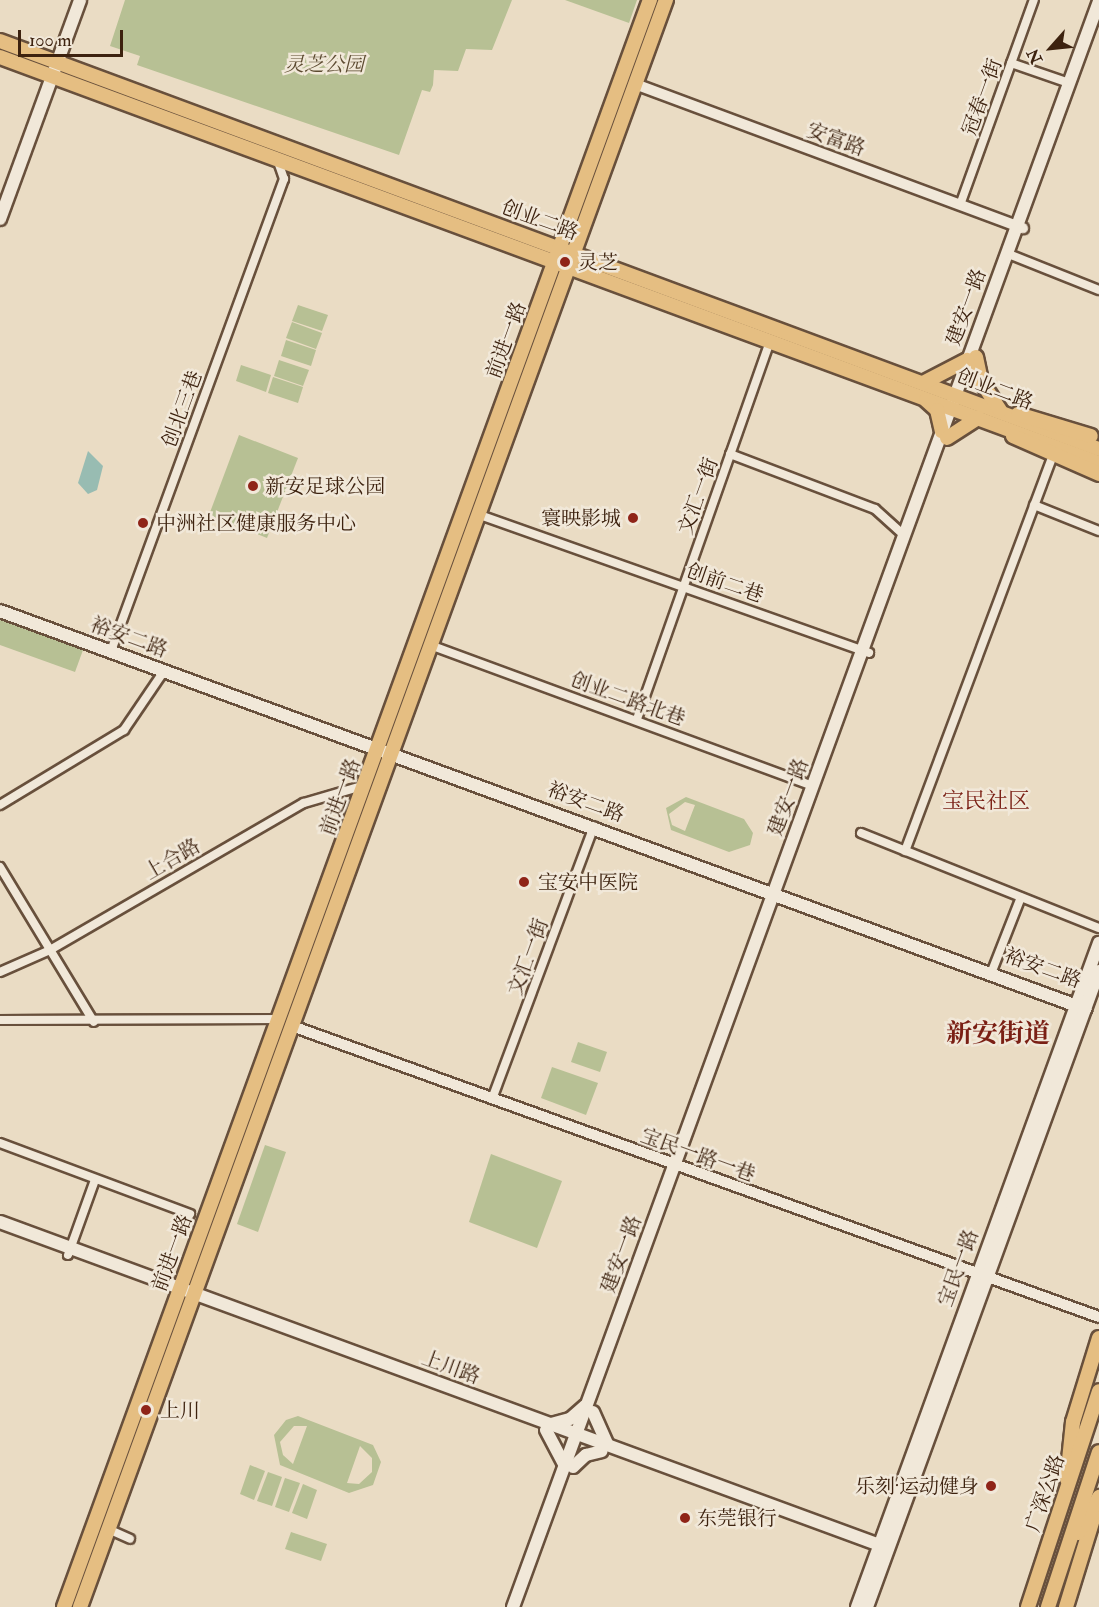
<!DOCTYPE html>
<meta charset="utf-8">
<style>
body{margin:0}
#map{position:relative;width:1099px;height:1607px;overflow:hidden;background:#eadcc4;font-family:"IM FELL Double Pica","Noto Serif SC",serif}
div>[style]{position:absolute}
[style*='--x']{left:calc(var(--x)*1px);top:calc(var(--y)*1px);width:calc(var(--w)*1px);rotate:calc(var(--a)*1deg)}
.green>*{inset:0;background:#b7c094}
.water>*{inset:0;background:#98bcb2}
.roads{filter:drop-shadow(2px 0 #68503c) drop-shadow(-2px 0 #68503c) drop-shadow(0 2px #68503c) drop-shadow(0 -2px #68503c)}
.minor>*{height:8px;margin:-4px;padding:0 4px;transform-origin:4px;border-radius:4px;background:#f1e8d9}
.tertiary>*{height:10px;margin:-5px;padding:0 5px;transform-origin:5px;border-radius:5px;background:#f1e8d9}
.secondary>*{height:12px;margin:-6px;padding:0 6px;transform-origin:6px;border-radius:6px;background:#f1e8d9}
.primary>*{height:14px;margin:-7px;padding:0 7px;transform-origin:7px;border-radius:7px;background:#e5be82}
.trunk>*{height:14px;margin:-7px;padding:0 7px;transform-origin:7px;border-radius:7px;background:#e5be82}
.dots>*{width:16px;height:16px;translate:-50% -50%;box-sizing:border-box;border:3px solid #f1e8d9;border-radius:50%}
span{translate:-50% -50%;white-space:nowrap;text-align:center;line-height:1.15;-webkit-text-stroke:5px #f1e8d9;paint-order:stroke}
.park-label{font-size:20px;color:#5c4a30;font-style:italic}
.street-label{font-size:20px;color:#3d220f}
.poi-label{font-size:20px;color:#3d220f}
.left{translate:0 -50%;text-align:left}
.right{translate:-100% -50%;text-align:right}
.quarter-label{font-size:22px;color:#7a1f14}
.district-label{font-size:26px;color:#7a1f14;font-weight:700}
.north{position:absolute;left:1021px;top:18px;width:60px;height:60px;-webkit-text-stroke:4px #f1e8d9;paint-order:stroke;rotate:243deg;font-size:16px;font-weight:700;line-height:24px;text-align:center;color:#3d220f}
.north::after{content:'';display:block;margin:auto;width:21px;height:27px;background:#3d220f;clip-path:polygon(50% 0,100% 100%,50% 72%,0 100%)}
.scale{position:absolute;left:18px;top:30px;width:105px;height:27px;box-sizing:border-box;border:3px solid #3d220f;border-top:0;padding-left:8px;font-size:18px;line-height:21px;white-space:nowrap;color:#3d220f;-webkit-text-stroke:4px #f1e8d9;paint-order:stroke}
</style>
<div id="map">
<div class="green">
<i style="clip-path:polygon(125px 0,512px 0,492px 50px,466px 49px,458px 71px,434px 70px,433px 85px,430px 92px,422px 90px,399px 155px,137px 65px,140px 56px,110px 46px)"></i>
<i style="clip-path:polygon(565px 0,637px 0,629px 23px)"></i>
<i style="clip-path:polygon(298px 305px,328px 315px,322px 331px,292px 321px)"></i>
<i style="clip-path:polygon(292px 322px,322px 333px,316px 349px,286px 338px)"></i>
<i style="clip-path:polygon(286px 340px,316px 350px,311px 366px,281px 356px)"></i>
<i style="clip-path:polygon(279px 360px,309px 370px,303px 386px,274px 376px)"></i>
<i style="clip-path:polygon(241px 365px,271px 375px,266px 392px,236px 381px)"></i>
<i style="clip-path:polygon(273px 377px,303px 387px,298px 403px,268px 393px)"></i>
<i style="clip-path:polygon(239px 435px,298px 458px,267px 538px,209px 515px)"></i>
<i style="clip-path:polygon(0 620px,83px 650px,75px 672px,0 645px)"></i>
<i style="clip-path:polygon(evenodd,686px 797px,744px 819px,753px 833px,750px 845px,729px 852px,671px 830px,666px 808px,686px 797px,685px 802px,695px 805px,685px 831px,672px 825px,669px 814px,685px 802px)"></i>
<i style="clip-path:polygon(578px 1042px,607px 1052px,600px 1072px,571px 1062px)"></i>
<i style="clip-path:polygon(552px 1067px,598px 1083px,586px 1115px,541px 1098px)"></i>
<i style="clip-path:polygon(265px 1145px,286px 1152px,258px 1232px,237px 1224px)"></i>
<i style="clip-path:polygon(491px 1154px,562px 1181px,537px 1248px,469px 1222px)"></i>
<i style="clip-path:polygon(evenodd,298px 1416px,373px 1445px,381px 1462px,373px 1485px,349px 1493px,280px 1465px,274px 1435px,286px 1420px,298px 1416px,294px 1426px,307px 1426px,293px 1464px,283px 1455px,280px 1442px,294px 1426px,298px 1416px,360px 1446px,372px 1458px,372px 1472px,359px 1484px,347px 1483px,360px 1446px)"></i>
<i style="clip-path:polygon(250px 1465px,265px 1471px,254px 1500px,240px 1494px)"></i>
<i style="clip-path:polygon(268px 1472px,282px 1477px,272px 1506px,257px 1501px)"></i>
<i style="clip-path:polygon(285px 1478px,300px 1483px,289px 1512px,275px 1507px)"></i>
<i style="clip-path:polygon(303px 1484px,317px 1490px,307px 1519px,292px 1513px)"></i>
<i style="clip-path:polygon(291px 1532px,327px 1544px,321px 1561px,285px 1549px)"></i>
</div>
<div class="water">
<i style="clip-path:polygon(88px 451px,103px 466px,97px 490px,88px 494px,78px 483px)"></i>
</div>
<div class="roads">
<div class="minor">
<i style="--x:1011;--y:63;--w:61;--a:19"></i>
<i style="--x:960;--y:205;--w:218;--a:-70.2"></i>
<i style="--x:1006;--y:253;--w:100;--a:21.7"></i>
<i style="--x:730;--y:454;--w:155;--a:20.8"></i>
<i style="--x:875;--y:509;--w:38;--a:42"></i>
<i style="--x:1034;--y:505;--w:70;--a:21.8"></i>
<i style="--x:477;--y:514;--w:416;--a:19.5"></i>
<i style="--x:430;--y:645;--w:408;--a:20.2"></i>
<i style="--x:111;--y:651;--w:503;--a:-69.87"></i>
<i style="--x:284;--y:179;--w:21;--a:-109"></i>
<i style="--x:637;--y:719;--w:401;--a:-70.6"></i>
<i style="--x:0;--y:805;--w:145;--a:-31.2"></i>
<i style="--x:124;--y:730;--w:71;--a:-55.9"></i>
<i style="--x:861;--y:833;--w:256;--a:21.8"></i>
<i style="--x:905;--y:851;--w:422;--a:-69.5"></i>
<i style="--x:0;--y:867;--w:181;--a:58.8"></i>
<i style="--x:992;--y:971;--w:79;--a:-68.6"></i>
<i style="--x:0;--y:972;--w:55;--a:-23.7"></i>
<i style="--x:50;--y:950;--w:293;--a:-30.1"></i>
<i style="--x:304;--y:803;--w:64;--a:-16.4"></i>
<i style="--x:0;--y:1020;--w:279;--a:-0.2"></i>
<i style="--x:492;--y:1099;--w:291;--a:-69.5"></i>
<i style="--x:0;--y:1143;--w:203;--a:20.5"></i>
<i style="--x:68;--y:1255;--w:80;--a:-70.2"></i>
<i style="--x:108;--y:1529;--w:24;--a:24"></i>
</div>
<div class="tertiary">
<i style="--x:635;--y:84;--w:414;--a:20.4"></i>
<i style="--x:292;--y:1026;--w:858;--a:19.83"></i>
</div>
<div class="secondary">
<i style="--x:0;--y:219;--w:233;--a:-69.9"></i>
<i style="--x:0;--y:611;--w:1156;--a:20.14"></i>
<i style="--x:0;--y:1222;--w:946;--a:20.16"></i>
<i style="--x:593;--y:1412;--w:35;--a:66"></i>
<i style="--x:551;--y:1424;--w:20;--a:-15"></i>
<i style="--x:570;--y:1419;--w:20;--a:-41"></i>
<i style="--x:546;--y:1430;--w:41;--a:62.2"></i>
<i style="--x:573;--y:1467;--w:18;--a:-43"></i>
<i style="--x:586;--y:1455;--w:16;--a:-14"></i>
<i style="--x:513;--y:1607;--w:1710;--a:-69.95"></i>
<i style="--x:857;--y:1607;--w:707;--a:-69.98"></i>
<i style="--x:867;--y:1607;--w:677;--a:-69.96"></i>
</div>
<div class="primary">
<i style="--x:0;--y:41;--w:1172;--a:20.37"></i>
<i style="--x:0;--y:57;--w:1172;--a:20.28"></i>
<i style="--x:976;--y:357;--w:25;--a:78"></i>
<i style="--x:981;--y:381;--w:35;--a:57"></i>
<i style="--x:923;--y:383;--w:50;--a:-27.6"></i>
<i style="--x:926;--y:400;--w:15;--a:42"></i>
<i style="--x:937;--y:410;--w:22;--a:77"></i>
<i style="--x:1018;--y:414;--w:76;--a:16.8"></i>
<i style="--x:1013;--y:436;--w:94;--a:23.8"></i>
<i style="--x:947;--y:438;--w:37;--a:-33"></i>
<i style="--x:1067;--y:1479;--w:57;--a:-84"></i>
<i style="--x:1073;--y:1422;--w:88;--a:-72.8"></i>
<i style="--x:64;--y:1607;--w:1711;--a:-69.97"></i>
<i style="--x:80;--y:1607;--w:1711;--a:-69.97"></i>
<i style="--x:1066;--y:1607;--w:106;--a:-72.9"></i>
</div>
<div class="trunk">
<i style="--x:1078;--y:1533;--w:42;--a:-59.7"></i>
<i style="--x:1028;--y:1607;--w:227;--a:-71.8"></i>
<i style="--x:1048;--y:1607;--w:163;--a:-71.8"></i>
</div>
</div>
<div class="dots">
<i style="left:565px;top:262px;background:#8f2418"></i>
<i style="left:253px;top:486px;background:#8f2418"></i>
<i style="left:633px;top:518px;background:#8f2418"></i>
<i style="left:143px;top:523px;background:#8f2418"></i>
<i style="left:524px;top:882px;background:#8f2418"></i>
<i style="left:146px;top:1410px;background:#8f2418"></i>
<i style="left:991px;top:1486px;background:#8f2418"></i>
<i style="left:685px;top:1518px;background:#8f2418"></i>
</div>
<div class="park-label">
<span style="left:324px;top:64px">灵芝公园</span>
</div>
<div class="street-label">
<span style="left:982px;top:97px;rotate:-70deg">冠春一街</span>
<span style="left:836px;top:139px;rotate:20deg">安富路</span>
<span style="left:540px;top:220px;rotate:20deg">创业二路</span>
<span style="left:966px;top:307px;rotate:-70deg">建安一路</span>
<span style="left:506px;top:340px;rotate:-70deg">前进一路</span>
<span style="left:995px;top:389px;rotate:21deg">创业二路</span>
<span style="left:182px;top:409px;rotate:-70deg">创北三巷</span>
<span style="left:698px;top:496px;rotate:-70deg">文汇一街</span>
<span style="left:725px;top:583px;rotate:19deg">创前二巷</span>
<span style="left:129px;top:637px;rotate:20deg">裕安二路</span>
<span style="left:628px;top:699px;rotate:20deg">创业二路北巷</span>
<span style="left:340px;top:797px;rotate:-70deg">前进一路</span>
<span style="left:788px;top:797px;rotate:-70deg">建安一路</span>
<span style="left:586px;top:802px;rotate:20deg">裕安二路</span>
<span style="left:172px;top:859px;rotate:-30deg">上合路</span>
<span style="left:528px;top:957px;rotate:-70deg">文汇一街</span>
<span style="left:1043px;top:968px;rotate:20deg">裕安二路</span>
<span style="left:698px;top:1155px;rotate:20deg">宝民一路一巷</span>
<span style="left:172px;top:1253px;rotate:-70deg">前进一路</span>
<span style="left:621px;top:1254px;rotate:-70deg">建安一路</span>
<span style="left:958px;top:1268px;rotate:-70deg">宝民一路</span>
<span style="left:451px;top:1367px;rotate:20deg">上川路</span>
<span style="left:1045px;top:1493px;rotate:-71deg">广深公路</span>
</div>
<div class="poi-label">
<span class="left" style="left:578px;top:262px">灵芝</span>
<span class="left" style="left:265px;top:486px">新安足球公园</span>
<span class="right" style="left:621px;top:518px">寰映影城</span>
<span class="left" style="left:156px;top:523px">中洲社区健康服务中心</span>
<span class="left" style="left:538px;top:882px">宝安中医院</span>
<span class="left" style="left:160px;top:1410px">上川</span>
<span class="right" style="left:979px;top:1486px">乐刻·运动健身</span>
<span class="left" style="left:697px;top:1518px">东莞银行</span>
</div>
<div class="quarter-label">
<span style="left:986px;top:802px">宝民社区</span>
</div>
<div class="district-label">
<span style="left:998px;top:1035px">新安街道</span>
</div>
<div class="north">N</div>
<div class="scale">100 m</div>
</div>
